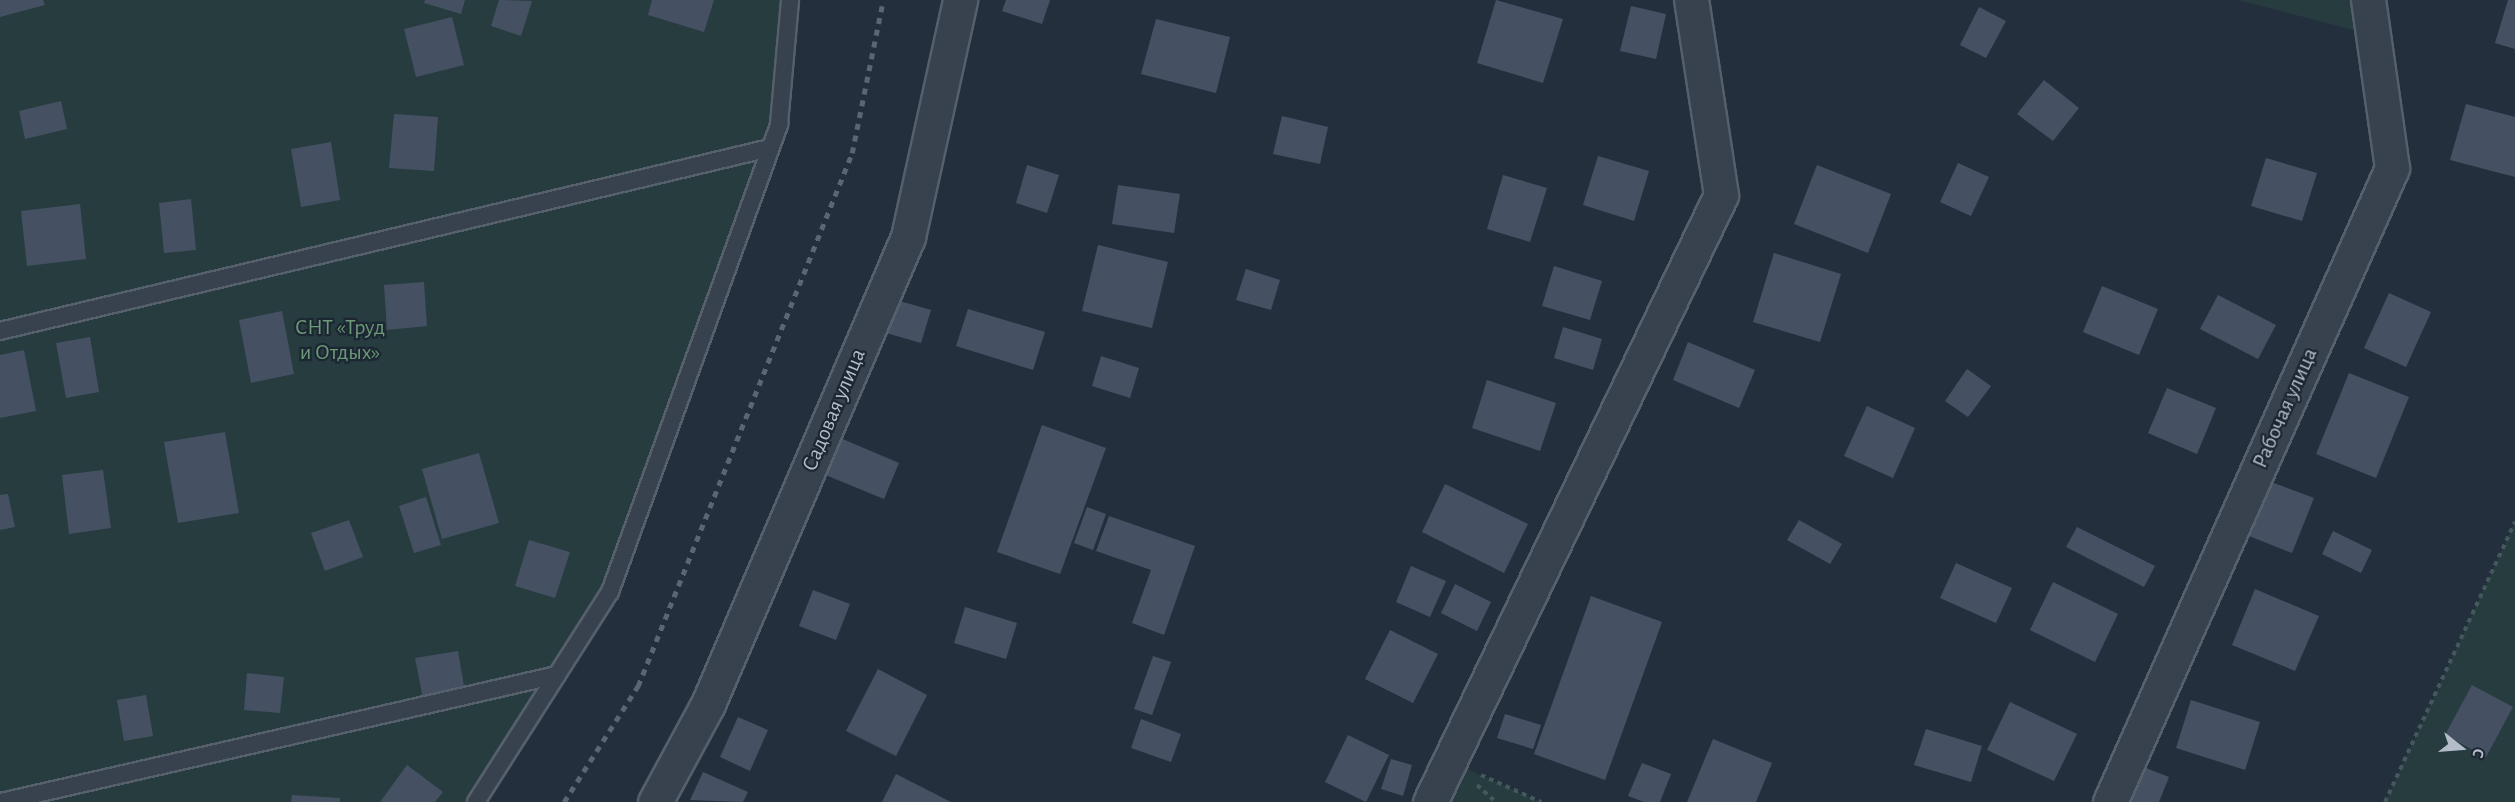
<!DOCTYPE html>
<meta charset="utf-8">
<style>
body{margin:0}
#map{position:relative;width:2515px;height:802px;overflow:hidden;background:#242f3e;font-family:"Alegreya Sans",sans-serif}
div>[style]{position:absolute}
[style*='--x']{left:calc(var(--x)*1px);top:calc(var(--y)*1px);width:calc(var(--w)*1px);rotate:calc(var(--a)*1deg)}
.green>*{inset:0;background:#263c3f}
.building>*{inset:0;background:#455162}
.path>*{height:4px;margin-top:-2px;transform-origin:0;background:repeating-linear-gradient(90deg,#44595c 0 4.5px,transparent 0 9px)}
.roads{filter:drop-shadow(2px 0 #565f6c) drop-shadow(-2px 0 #565f6c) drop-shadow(0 2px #565f6c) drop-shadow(0 -2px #565f6c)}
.service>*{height:16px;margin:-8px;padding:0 8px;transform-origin:8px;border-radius:8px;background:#38414e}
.minor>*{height:33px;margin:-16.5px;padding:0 16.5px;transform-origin:16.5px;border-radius:16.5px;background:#38414e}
.rail>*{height:4.5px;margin-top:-2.25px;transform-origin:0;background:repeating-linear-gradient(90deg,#5a6575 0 6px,transparent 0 12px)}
span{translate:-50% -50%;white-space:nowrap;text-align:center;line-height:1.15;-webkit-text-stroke:4.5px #1d2633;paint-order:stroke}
.park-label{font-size:22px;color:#6b9a76}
.street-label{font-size:22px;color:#b4bcc9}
.north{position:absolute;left:2431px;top:718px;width:60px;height:60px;-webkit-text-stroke:4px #1d2633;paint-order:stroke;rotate:107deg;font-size:16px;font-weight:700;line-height:24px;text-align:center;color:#b4bcc9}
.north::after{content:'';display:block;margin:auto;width:21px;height:27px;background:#b4bcc9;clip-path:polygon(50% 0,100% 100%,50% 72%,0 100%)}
</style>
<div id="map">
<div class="green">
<i style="clip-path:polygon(0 0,790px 0,779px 124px,610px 592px,476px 802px,0 802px)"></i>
<i style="clip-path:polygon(2238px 0,2368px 0,2373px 35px)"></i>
<i style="clip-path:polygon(2515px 522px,2515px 802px,2385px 802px)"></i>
<i style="clip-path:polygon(1449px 761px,1541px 802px,1430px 802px)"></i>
</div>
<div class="building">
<i style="clip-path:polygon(0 0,43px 0,45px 5px,0 17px)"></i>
<i style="clip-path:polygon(425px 0,465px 0,461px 14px,424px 3px)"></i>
<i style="clip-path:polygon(499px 0,532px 1px,521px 36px,491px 26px)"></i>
<i style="clip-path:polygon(652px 0,714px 0,704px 32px,648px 15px)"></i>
<i style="clip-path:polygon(1006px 0,1050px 0,1042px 24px,1002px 11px)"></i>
<i style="clip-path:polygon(1496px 0,1563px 19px,1543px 83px,1477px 63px)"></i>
<i style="clip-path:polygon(2508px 0,2515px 0,2515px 49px,2495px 43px)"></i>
<i style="clip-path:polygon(1631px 6px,1666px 14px,1656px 59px,1620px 51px)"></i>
<i style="clip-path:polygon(1979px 7px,2006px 21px,1986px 58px,1960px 45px)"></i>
<i style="clip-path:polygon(452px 17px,464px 65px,416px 77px,404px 29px)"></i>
<i style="clip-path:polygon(1156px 19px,1230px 37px,1216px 93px,1141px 74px)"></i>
<i style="clip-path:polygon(2044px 80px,2079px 108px,2053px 141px,2017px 114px)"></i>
<i style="clip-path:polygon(61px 101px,67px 129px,25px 139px,19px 111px)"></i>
<i style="clip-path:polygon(2466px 104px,2515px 117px,2515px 177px,2450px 160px)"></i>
<i style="clip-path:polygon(394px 114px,438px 117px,434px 171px,389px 168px)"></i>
<i style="clip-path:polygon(1282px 116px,1328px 127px,1320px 164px,1273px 154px)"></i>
<i style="clip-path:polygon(331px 142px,340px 200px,301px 207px,291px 149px)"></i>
<i style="clip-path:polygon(1598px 156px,1649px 171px,1634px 221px,1583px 205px)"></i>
<i style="clip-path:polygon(2266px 158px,2317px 173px,2302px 221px,2251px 206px)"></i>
<i style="clip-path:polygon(1958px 163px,1989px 177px,1971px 216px,1940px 202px)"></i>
<i style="clip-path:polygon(1027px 165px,1059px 175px,1047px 213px,1016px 203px)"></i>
<i style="clip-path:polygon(1817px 165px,1891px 194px,1868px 253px,1794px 224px)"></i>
<i style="clip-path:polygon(1503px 175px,1547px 188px,1530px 242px,1487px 229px)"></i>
<i style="clip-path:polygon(1118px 185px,1180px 194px,1174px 233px,1112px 224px)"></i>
<i style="clip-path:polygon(191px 199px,196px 250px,164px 253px,159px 203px)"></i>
<i style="clip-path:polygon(80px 204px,86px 259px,27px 266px,21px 211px)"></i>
<i style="clip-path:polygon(1098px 245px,1168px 262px,1152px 328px,1082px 311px)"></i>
<i style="clip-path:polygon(1774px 253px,1841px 274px,1820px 342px,1753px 322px)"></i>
<i style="clip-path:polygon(1554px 266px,1602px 281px,1590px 320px,1542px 306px)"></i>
<i style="clip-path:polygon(1246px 269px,1280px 280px,1271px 310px,1236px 300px)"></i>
<i style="clip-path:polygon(424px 282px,427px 326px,387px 330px,384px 285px)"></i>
<i style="clip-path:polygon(2102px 286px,2158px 309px,2139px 355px,2083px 332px)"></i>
<i style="clip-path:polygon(2389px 293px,2431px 312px,2406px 367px,2364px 348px)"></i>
<i style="clip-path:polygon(2218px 295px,2276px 325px,2258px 359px,2200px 329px)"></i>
<i style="clip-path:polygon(886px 297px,931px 310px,921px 343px,876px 330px)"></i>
<i style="clip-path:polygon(968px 309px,1045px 332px,1033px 370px,956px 346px)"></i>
<i style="clip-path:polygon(282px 311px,294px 374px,251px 383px,239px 320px)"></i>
<i style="clip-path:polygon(1563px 327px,1602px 339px,1593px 370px,1554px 358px)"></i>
<i style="clip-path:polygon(90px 337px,99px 392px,66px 398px,56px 343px)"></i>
<i style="clip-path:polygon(1688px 342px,1755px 370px,1739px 408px,1673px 380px)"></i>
<i style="clip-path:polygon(24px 350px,36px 411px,0 418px,0 355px)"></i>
<i style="clip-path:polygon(1101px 356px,1139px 368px,1130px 398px,1092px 386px)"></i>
<i style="clip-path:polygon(1967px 369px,1991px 386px,1968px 417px,1945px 401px)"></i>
<i style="clip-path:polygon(2349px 373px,2409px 397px,2376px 478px,2316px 454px)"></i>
<i style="clip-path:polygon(1487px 380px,1556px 403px,1540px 451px,1472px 428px)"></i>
<i style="clip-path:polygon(2167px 388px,2216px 408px,2197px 454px,2148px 433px)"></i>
<i style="clip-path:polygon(1867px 406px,1915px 428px,1893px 478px,1844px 456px)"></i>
<i style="clip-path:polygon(1042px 425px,1106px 448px,1060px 574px,997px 552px)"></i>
<i style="clip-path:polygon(225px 432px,239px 513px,178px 523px,164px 442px)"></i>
<i style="clip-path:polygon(838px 437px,899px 463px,884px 499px,823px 474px)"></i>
<i style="clip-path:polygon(479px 453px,499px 523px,442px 539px,422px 469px)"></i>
<i style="clip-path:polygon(103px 470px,111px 528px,69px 534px,62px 475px)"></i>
<i style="clip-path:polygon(2271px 482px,2314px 498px,2292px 553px,2249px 536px)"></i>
<i style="clip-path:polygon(1445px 484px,1528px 524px,1504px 573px,1422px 532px)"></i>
<i style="clip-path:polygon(8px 494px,15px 527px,0 530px,0 495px)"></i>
<i style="clip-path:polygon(426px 497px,441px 545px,414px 553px,399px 506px)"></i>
<i style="clip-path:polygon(1087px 507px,1106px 514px,1093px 550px,1074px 543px)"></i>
<i style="clip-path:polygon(1109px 516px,1195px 546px,1164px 635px,1132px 623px,1151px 570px,1096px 551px)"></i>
<i style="clip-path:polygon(349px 520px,363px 557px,325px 571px,311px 533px)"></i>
<i style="clip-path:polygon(1799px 520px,1842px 544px,1830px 564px,1787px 540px)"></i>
<i style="clip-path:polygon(2077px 527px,2155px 566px,2144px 587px,2066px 547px)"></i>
<i style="clip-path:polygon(2333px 531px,2372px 550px,2361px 573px,2322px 554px)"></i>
<i style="clip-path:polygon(529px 540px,570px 552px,555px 598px,515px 586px)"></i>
<i style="clip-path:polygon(1956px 563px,2012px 588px,1996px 623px,1940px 598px)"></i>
<i style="clip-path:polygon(1411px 566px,1446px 581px,1430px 617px,1396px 602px)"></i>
<i style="clip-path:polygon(2053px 582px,2118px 614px,2095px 662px,2030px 630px)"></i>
<i style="clip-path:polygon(1455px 584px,1491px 602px,1477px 631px,1441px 613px)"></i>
<i style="clip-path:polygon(2255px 589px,2319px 616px,2295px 671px,2232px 645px)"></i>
<i style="clip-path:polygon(813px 590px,850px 604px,836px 640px,799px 626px)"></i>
<i style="clip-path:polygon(1591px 596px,1662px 622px,1605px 780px,1534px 754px)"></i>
<i style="clip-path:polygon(965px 607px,1017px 623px,1006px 659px,954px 643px)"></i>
<i style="clip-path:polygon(1390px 630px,1438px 654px,1413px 703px,1365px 679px)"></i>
<i style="clip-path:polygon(458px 651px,465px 692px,423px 699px,415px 658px)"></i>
<i style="clip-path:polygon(1153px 656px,1171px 662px,1152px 715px,1134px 709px)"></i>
<i style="clip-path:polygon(878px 669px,927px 695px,896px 756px,846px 731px)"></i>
<i style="clip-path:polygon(247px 673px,284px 677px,280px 713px,244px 710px)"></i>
<i style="clip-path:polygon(2472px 685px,2513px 707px,2486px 757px,2445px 735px)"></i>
<i style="clip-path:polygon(146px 695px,153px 736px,124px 741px,117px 700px)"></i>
<i style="clip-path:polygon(2191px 700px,2260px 722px,2245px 770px,2176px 748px)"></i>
<i style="clip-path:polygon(2010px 702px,2077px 734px,2054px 781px,1987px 750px)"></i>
<i style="clip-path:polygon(1505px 714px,1541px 725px,1533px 749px,1497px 738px)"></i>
<i style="clip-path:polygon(738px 717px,768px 730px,750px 771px,720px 757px)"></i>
<i style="clip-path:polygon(1141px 719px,1181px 734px,1171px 762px,1131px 748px)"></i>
<i style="clip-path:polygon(1926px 729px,1982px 746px,1971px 782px,1914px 765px)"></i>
<i style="clip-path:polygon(1348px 735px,1389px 755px,1366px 802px,1325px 782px)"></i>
<i style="clip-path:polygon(1713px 739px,1772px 763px,1756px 802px,1687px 802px)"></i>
<i style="clip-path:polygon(1391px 759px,1412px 765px,1403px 796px,1381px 789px)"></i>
<i style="clip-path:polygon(1642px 763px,1671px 774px,1660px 802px,1644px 802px,1628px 796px)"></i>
<i style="clip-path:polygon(2136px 764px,2169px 777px,2159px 802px,2133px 802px,2123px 798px)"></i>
<i style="clip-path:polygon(407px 765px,443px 792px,435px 802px,380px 802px)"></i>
<i style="clip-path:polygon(703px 772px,748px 792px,743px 802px,690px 800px)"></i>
<i style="clip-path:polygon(896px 774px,951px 802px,882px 802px)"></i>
<i style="clip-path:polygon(292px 795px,340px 798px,340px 802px,291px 802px)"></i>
</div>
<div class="path">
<i style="--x:1481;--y:775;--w:66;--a:24.2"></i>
<i style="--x:1477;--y:785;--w:25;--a:42"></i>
<i style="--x:2385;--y:802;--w:309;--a:-65.1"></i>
</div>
<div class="roads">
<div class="service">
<i style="--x:0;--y:331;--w:791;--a:-13.37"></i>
<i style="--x:1;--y:802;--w:570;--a:-12.87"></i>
<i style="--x:476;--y:802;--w:249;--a:-57.5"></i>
<i style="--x:610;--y:592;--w:498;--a:-70.1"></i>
<i style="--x:779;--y:124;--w:124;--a:-84.9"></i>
</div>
<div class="minor">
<i style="--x:655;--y:802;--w:111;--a:-61.6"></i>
<i style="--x:708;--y:704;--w:508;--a:-66.82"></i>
<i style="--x:908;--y:237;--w:243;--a:-77.6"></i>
<i style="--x:1430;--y:802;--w:673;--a:-64.39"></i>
<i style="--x:1721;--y:195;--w:197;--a:-98.7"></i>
<i style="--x:2110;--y:802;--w:694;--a:-66.02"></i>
<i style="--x:2392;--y:168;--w:170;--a:-98.1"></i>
</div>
</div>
<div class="rail">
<i style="--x:564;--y:802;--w:138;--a:-57.5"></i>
<i style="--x:638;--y:686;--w:574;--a:-68.12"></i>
<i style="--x:852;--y:153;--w:156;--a:-78.5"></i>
</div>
<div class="park-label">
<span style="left:340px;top:340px">СНТ «Труд<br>и Отдых»</span>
</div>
<div class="street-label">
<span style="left:2285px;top:408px;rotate:-66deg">Рабочая улица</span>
<span style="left:834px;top:410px;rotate:-67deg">Садовая улица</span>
</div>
<div class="north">С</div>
</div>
